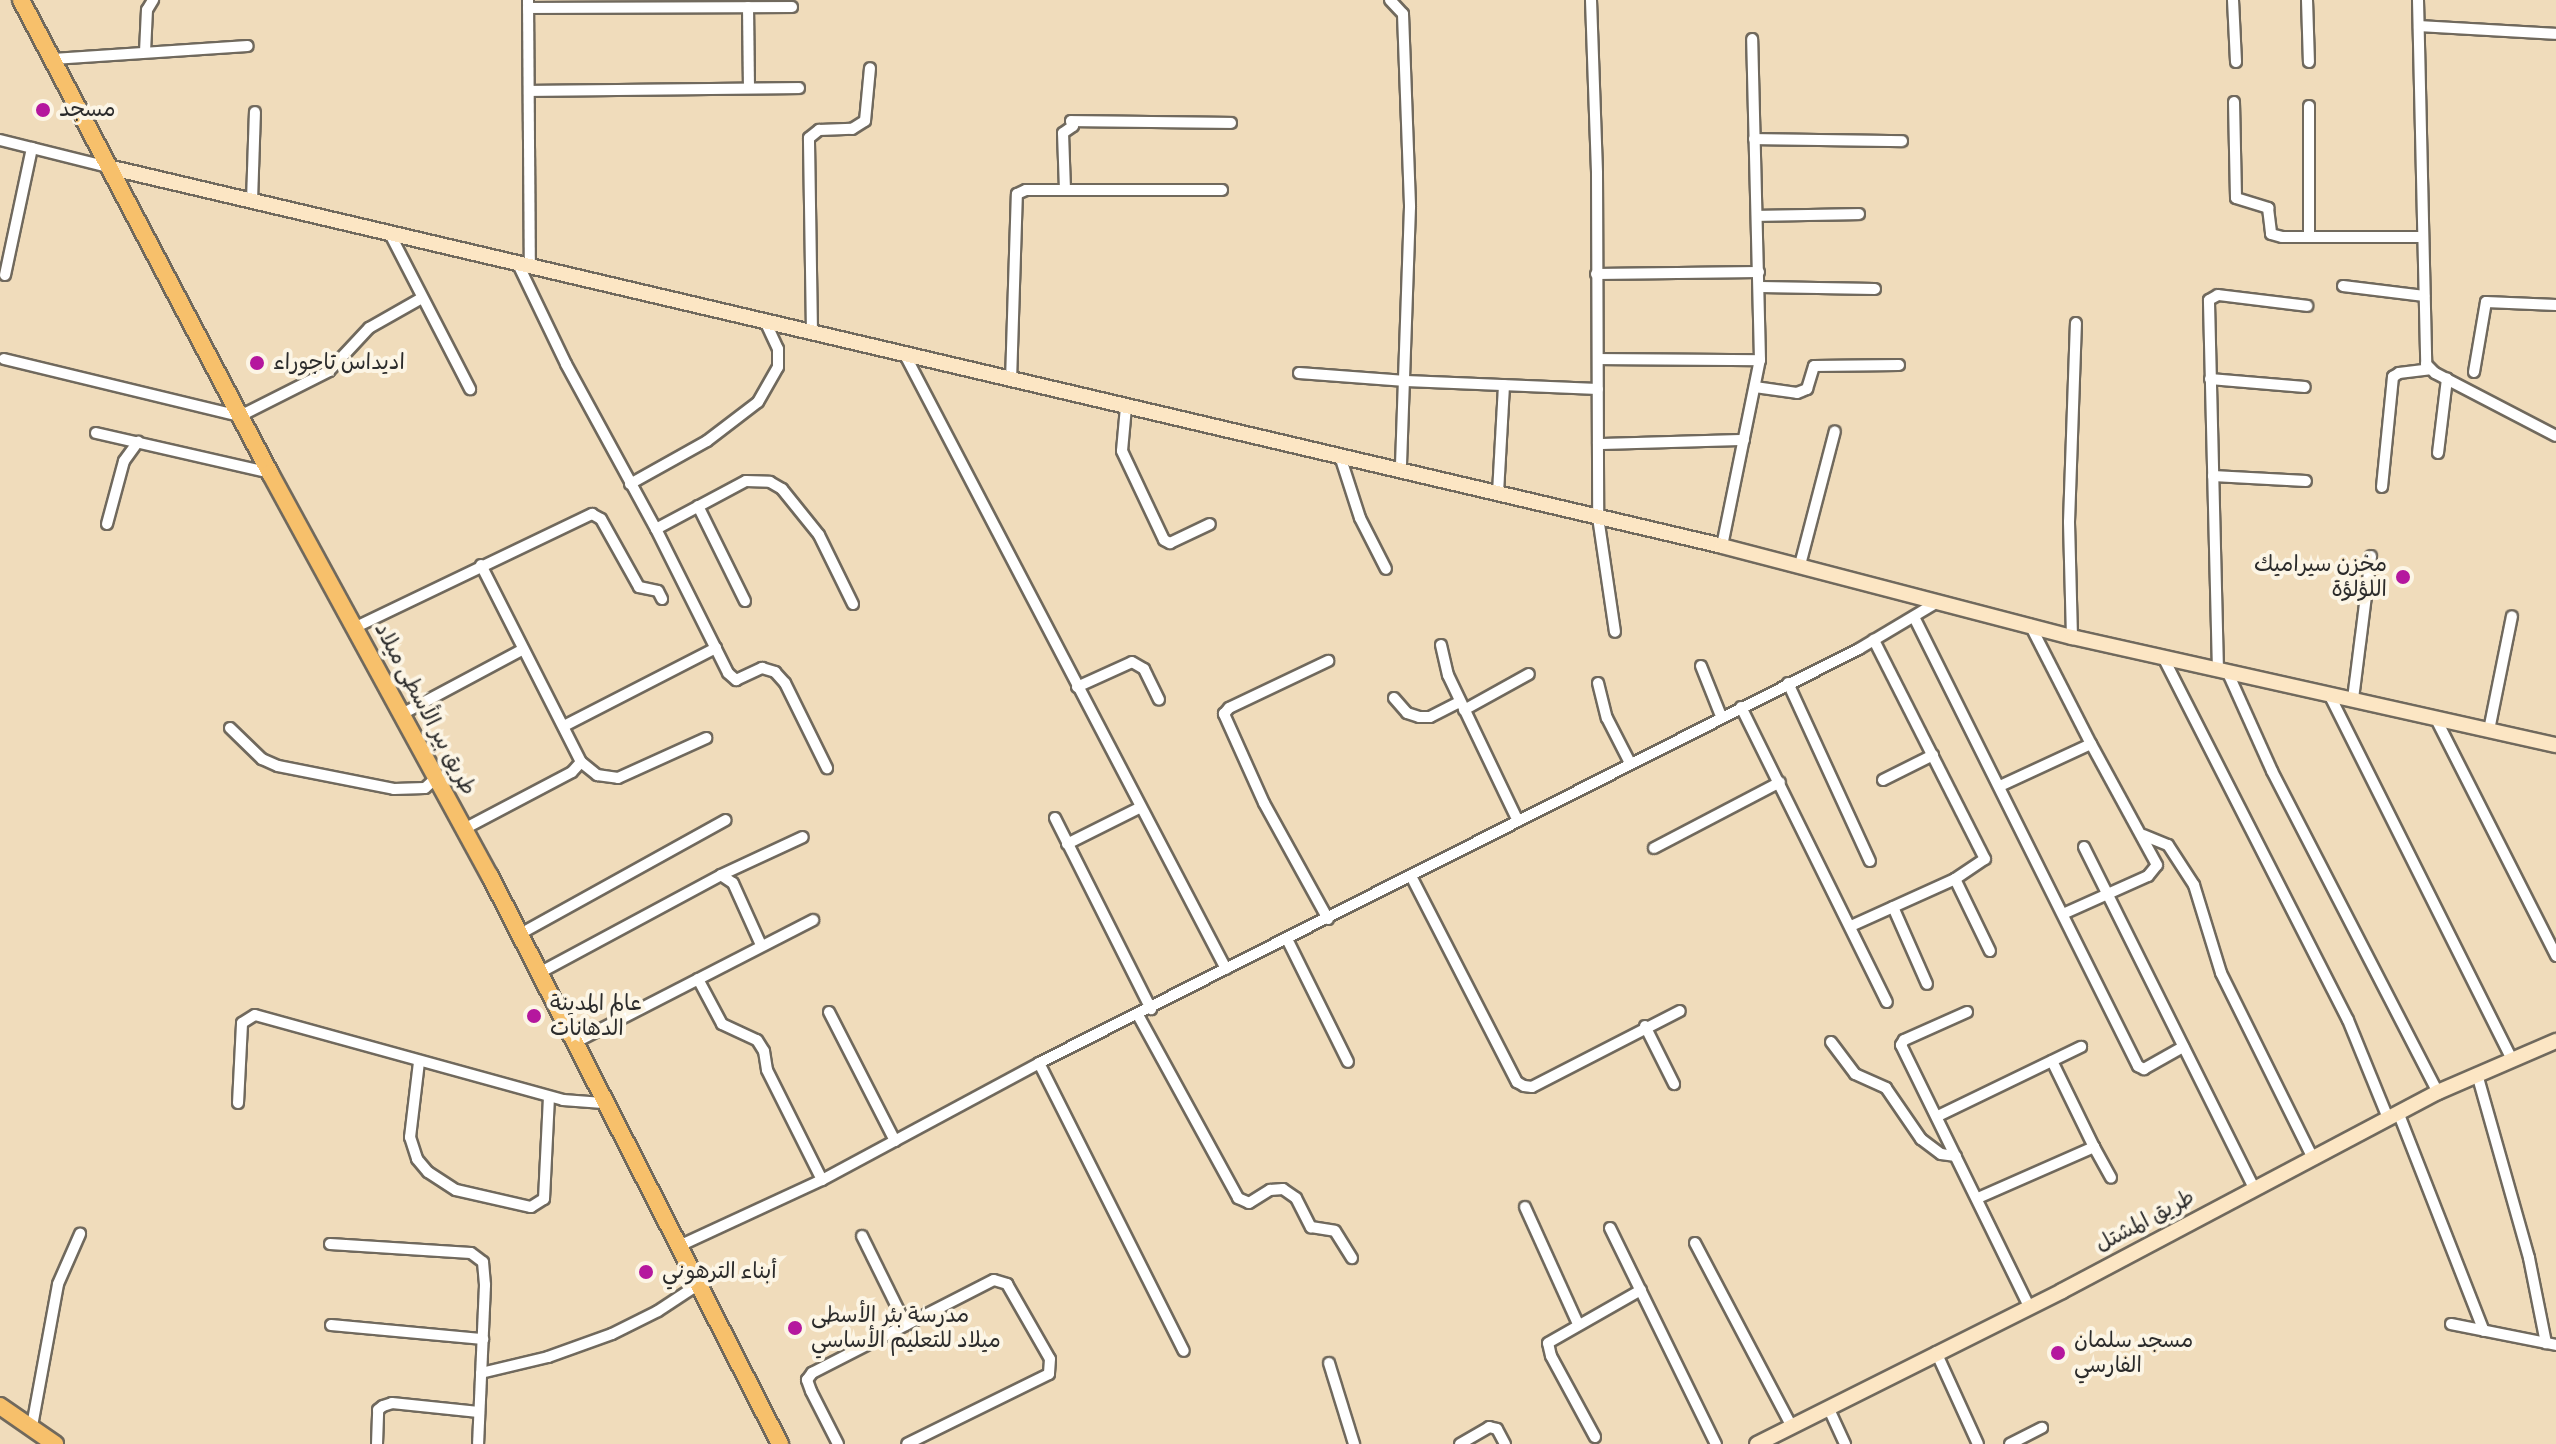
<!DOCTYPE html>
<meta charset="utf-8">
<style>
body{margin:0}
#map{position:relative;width:2556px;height:1444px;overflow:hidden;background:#f0dcbb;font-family:Pangolin,"Playpen Sans Arabic",sans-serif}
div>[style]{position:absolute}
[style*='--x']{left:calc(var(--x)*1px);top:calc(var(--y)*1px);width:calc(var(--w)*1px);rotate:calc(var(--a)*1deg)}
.roads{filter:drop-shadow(2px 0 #70695d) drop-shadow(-2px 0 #70695d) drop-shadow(0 2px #70695d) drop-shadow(0 -2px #70695d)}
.street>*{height:10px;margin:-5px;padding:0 5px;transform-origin:5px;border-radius:5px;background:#fff}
.secondary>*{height:14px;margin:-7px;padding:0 7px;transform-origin:7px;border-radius:7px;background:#fce6c4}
.primary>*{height:16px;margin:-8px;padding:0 8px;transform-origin:8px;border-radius:8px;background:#f7c06b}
.dots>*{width:22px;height:22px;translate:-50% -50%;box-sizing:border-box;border:4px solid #fcf5e5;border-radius:50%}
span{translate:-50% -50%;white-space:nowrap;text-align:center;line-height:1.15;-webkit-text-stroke:8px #fcf5e5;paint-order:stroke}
.poi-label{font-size:22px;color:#2b2b2b}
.left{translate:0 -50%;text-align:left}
.right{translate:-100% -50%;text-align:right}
.street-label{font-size:22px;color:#2b2b2b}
</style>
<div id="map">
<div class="roads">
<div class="street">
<i style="--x:528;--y:0;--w:265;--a:89.6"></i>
<i style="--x:1390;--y:0;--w:19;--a:47"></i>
<i style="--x:1403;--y:14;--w:193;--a:87.9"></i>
<i style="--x:1410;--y:207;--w:262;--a:92"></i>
<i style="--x:1591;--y:0;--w:173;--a:88"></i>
<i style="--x:1597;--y:173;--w:344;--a:89.8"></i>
<i style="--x:1598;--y:517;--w:116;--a:81.6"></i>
<i style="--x:2233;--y:0;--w:62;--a:87.2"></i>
<i style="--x:2307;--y:0;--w:62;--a:88.2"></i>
<i style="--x:2418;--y:0;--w:364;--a:88.7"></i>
<i style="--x:2426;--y:364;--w:13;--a:45"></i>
<i style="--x:2435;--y:373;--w:136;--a:27.5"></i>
<i style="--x:748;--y:7;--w:81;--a:89.3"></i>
<i style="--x:528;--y:8;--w:264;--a:-0.2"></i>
<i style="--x:2419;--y:26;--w:137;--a:3.3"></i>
<i style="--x:145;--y:52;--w:42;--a:-87.3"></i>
<i style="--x:147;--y:10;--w:12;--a:-59"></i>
<i style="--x:53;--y:59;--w:195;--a:-3.8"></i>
<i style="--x:529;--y:91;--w:270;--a:-0.6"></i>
<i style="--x:2234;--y:102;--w:96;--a:88.8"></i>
<i style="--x:2236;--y:198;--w:34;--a:17"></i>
<i style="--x:2268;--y:208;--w:26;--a:83"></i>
<i style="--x:2271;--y:234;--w:11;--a:15"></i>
<i style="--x:2282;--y:237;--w:141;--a:0"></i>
<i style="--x:2309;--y:106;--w:131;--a:90"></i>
<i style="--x:1754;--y:139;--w:148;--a:0.8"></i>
<i style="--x:0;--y:140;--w:111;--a:14"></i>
<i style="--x:1065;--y:190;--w:57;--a:-92"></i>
<i style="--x:1063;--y:133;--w:12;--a:-35"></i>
<i style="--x:1073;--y:126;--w:5;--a:-112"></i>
<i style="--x:1071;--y:121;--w:160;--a:0.7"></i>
<i style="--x:252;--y:201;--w:89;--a:-88.1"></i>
<i style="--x:1757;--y:216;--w:102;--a:-1.1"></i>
<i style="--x:389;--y:232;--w:177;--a:62.7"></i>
<i style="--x:517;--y:262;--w:113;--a:64.3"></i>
<i style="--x:566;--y:364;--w:188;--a:61.4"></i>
<i style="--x:656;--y:529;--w:161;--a:63.4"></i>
<i style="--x:728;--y:673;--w:11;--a:41"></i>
<i style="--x:736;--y:680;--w:29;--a:-25"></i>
<i style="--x:762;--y:668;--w:14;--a:17"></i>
<i style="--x:775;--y:672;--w:15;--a:48"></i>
<i style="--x:785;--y:683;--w:95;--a:63.7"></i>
<i style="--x:1596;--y:274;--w:163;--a:-0.7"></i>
<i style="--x:5;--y:275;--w:130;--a:-78"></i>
<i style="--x:2343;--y:286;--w:82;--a:7"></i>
<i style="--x:1761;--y:287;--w:114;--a:1"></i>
<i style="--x:812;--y:333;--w:195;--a:-90.9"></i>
<i style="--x:809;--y:138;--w:13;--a:-39"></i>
<i style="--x:819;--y:130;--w:33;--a:-2"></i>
<i style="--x:852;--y:129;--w:15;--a:-32"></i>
<i style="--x:865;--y:121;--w:53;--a:-84.6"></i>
<i style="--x:904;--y:353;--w:695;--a:62.4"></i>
<i style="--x:4;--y:359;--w:243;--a:13.6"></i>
<i style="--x:240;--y:416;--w:100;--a:-26.8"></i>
<i style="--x:329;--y:371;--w:59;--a:-47.1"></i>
<i style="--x:369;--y:328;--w:61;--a:-29.5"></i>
<i style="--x:1598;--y:359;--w:162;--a:0.4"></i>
<i style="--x:2474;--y:372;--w:71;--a:-80.3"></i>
<i style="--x:2486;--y:302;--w:70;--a:2.5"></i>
<i style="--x:1299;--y:373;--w:107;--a:4.3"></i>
<i style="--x:1406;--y:381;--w:192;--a:2.4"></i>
<i style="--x:2210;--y:379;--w:95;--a:4.8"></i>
<i style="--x:1011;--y:381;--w:187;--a:-88.2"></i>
<i style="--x:1017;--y:194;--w:10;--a:-24"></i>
<i style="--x:1026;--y:190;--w:196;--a:0"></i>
<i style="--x:1755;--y:387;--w:42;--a:8.1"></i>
<i style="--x:1797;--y:393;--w:11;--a:-22"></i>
<i style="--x:1807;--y:389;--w:24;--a:-73"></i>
<i style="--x:1814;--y:366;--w:85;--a:-0.7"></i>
<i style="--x:1126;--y:407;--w:44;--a:95.2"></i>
<i style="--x:1122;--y:451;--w:98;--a:64.7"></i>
<i style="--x:1164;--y:540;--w:7;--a:27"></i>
<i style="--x:1170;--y:543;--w:44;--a:-25.4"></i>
<i style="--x:96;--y:433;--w:179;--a:12.9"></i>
<i style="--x:1598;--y:444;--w:146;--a:-1.6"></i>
<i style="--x:2438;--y:453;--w:75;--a:-83.1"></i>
<i style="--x:1340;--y:456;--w:65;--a:72.1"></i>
<i style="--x:1360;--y:518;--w:57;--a:63"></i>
<i style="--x:2213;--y:476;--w:93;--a:3.1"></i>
<i style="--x:630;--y:484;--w:88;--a:-29.2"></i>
<i style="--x:707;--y:441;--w:64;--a:-37.4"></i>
<i style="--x:758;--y:402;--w:40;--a:-60.3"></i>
<i style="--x:778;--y:367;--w:18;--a:-90"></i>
<i style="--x:778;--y:349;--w:29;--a:-115"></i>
<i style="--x:2382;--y:487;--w:111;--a:-84.3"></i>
<i style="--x:2393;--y:377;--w:7;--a:-34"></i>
<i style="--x:2399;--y:373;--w:31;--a:-7"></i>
<i style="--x:1498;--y:493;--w:108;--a:-86.8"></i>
<i style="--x:698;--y:506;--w:106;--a:63.7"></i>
<i style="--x:107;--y:524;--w:65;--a:-74.9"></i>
<i style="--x:124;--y:461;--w:24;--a:-54"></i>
<i style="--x:656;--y:529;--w:102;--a:-28.1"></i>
<i style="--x:746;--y:481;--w:24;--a:2"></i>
<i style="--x:770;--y:482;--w:14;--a:30"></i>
<i style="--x:782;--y:489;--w:59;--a:51.2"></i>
<i style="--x:819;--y:535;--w:77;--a:63.8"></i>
<i style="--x:1722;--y:546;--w:190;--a:-78.5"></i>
<i style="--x:1760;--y:360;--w:321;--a:-91.4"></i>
<i style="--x:1800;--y:565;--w:138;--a:-75.4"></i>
<i style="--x:1914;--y:617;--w:502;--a:63.49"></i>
<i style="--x:2138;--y:1066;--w:7;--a:27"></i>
<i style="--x:2144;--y:1069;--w:45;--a:-29.4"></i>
<i style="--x:356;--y:627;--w:262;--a:-25.6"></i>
<i style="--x:592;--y:514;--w:10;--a:29"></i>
<i style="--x:601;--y:519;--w:78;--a:60.8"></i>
<i style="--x:639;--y:587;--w:19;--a:12"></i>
<i style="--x:658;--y:591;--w:9;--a:63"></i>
<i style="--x:2072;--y:637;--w:115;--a:-91.5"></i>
<i style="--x:2069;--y:522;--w:199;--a:-88"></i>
<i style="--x:1441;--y:645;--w:31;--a:77"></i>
<i style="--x:1448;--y:675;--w:162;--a:64.4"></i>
<i style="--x:2164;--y:659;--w:405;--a:63"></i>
<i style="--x:2348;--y:1020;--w:106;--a:67.8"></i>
<i style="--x:1701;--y:666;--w:54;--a:68.2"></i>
<i style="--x:2218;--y:671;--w:371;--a:-91.4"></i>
<i style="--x:2209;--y:300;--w:10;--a:-29"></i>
<i style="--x:2218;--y:295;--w:90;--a:7"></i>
<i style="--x:2228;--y:673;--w:107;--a:65.8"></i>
<i style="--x:2272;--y:771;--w:361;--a:62.7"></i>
<i style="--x:1598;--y:683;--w:36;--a:76"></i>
<i style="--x:1607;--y:718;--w:51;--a:62.9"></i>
<i style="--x:1788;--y:683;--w:196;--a:65.3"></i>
<i style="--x:1077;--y:687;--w:60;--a:-24.4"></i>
<i style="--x:1132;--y:662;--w:14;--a:30"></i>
<i style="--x:1144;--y:669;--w:34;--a:64"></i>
<i style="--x:2329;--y:694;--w:407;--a:63.4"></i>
<i style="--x:1394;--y:698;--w:20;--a:49"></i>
<i style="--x:1407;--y:713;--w:13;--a:18"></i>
<i style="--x:1419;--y:717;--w:11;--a:0"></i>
<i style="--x:1430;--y:717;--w:33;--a:-27"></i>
<i style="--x:2353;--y:699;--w:144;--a:-82.8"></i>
<i style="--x:1741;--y:707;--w:329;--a:63.7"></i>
<i style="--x:1464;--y:710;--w:74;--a:-29"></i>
<i style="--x:402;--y:714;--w:136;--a:-28.1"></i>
<i style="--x:2435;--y:717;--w:268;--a:63.1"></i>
<i style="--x:564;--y:726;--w:171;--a:-27.2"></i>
<i style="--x:230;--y:728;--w:45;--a:44.1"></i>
<i style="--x:262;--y:759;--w:17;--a:24"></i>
<i style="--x:278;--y:766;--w:118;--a:11.2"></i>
<i style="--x:394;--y:789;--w:31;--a:-2"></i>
<i style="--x:425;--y:788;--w:13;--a:-42"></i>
<i style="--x:2489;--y:730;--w:116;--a:-78.6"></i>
<i style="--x:581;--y:762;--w:21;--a:39"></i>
<i style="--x:597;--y:775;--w:21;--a:8"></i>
<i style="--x:618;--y:778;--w:97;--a:-24.4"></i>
<i style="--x:1883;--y:780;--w:56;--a:-26.6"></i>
<i style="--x:2000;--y:786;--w:100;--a:-24.8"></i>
<i style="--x:2091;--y:744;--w:134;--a:-117.1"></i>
<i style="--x:1055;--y:818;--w:214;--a:63.3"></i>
<i style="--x:464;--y:829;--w:122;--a:-27.8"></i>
<i style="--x:572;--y:772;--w:13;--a:-48"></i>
<i style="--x:581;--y:762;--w:221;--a:-116.9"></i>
<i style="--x:2143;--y:835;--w:27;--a:22"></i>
<i style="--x:2168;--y:845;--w:48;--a:57"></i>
<i style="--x:2194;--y:885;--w:92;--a:72.9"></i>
<i style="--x:2221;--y:973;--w:207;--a:63.6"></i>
<i style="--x:1067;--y:844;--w:80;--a:-26.6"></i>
<i style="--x:2084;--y:847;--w:381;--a:63.5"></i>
<i style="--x:1654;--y:848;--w:142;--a:-27.6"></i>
<i style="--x:721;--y:875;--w:14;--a:34"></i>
<i style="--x:733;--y:883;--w:68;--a:65.7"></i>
<i style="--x:1411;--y:876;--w:232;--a:62.8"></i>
<i style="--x:1517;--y:1082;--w:8;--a:30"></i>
<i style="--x:1524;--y:1086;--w:8;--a:7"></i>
<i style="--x:1532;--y:1087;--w:166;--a:-27.2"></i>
<i style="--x:1955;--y:879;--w:80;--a:64.1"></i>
<i style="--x:1893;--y:907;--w:84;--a:66.2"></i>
<i style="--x:2063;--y:914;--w:93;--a:-24.1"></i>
<i style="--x:2148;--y:876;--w:14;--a:-51"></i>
<i style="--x:2157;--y:865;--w:138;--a:-118.6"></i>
<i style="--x:1328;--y:919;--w:132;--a:-118.9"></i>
<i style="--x:1264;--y:803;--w:98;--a:-114.2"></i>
<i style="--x:1224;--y:714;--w:8;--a:-50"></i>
<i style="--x:1229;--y:708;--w:110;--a:-25.4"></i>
<i style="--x:1851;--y:926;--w:114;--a:-24.3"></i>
<i style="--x:1955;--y:879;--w:36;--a:-34"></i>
<i style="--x:1985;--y:859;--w:246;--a:-116.9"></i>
<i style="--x:520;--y:934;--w:235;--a:-29"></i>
<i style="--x:1287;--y:939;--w:137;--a:63.6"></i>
<i style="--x:541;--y:972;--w:204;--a:-28.3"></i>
<i style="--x:721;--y:875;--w:90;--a:-24.9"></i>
<i style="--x:698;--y:979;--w:51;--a:61.9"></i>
<i style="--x:722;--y:1024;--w:38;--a:25"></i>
<i style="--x:757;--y:1040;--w:13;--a:58"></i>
<i style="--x:764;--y:1051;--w:19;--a:81"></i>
<i style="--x:767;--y:1070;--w:123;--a:63.4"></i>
<i style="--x:829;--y:1012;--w:145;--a:62.9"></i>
<i style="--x:1967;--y:1012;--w:69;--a:156"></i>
<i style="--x:1904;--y:1040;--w:6;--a:121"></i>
<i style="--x:1901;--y:1045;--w:291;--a:63.9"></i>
<i style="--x:1138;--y:1015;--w:209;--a:61.3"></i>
<i style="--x:1238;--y:1198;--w:12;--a:24"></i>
<i style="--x:1249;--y:1203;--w:25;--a:-32"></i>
<i style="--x:1270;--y:1190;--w:13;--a:-4"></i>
<i style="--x:1283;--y:1189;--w:16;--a:35"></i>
<i style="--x:1296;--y:1198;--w:33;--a:63"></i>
<i style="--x:1311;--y:1227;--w:24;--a:9"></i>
<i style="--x:1335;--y:1231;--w:32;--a:58"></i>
<i style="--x:1645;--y:1026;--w:65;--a:63.4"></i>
<i style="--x:1831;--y:1042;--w:40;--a:53"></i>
<i style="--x:1855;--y:1074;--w:34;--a:24"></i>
<i style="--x:1886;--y:1088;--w:62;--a:55.5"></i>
<i style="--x:1921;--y:1139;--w:25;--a:37"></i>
<i style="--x:1941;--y:1154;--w:15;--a:8"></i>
<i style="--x:574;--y:1043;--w:269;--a:-27.2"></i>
<i style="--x:2052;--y:1061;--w:96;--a:64"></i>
<i style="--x:419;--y:1062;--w:76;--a:96.8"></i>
<i style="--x:410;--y:1137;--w:23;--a:72"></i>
<i style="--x:417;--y:1159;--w:17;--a:50"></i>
<i style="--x:428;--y:1172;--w:33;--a:33"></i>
<i style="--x:456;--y:1190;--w:77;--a:12.8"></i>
<i style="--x:531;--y:1207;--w:15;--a:-32"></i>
<i style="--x:544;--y:1199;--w:102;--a:-87.2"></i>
<i style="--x:1039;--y:1063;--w:322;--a:63.3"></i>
<i style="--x:2477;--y:1074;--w:191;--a:74.2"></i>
<i style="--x:2529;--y:1258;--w:87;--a:78.7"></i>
<i style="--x:238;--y:1103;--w:80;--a:-87.1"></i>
<i style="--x:242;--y:1023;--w:15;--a:-32"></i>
<i style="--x:255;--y:1015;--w:320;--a:15.4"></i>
<i style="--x:563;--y:1100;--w:40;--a:4.3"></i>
<i style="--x:2398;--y:1112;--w:235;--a:68.6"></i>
<i style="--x:1938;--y:1116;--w:159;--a:-25.8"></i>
<i style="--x:1978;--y:1198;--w:127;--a:-23.7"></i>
<i style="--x:2094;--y:1147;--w:35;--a:61"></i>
<i style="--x:1525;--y:1207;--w:128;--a:65.6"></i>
<i style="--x:1610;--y:1228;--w:241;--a:63.9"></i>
<i style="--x:862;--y:1236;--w:99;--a:63.7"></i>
<i style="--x:1695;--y:1243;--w:208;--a:62.2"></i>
<i style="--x:330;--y:1244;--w:141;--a:3.7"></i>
<i style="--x:471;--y:1253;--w:15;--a:37"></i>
<i style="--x:483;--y:1262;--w:23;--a:85"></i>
<i style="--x:485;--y:1285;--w:159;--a:92.5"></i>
<i style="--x:679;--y:1246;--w:157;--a:-24.8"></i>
<i style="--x:822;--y:1180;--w:247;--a:-28.3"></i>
<i style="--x:1039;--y:1063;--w:919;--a:-26.79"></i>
<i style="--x:1859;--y:649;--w:90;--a:-30.9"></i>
<i style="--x:2451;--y:1324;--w:107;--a:11.3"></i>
<i style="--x:331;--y:1325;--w:153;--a:5.3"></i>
<i style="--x:1936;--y:1352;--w:101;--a:65.5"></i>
<i style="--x:1329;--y:1363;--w:85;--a:72.8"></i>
<i style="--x:481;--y:1373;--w:69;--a:-13.4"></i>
<i style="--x:548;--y:1357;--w:68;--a:-19.8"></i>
<i style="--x:612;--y:1334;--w:51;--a:-26.6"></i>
<i style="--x:658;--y:1311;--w:49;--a:-33.4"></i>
<i style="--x:1828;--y:1407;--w:41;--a:65.3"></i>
<i style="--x:32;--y:1426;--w:144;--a:-79.6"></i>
<i style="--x:58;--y:1284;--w:55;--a:-66.3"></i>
<i style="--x:1595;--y:1437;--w:92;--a:-118.5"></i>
<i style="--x:1551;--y:1356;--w:13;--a:-103"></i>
<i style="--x:1548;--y:1343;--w:107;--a:-29.7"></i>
<i style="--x:377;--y:1444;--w:34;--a:-88"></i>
<i style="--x:378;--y:1410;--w:6;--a:-39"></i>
<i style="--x:383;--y:1406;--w:9;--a:-18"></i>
<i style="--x:392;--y:1403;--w:87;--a:5.9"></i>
<i style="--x:838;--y:1444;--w:59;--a:-117"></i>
<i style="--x:811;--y:1391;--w:12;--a:-110"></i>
<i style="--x:807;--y:1380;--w:9;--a:-54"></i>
<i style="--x:812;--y:1373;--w:204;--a:-27.1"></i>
<i style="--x:994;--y:1280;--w:14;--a:17"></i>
<i style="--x:1007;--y:1284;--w:86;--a:60.2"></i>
<i style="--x:1050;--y:1359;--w:15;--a:94"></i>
<i style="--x:1049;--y:1374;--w:158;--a:153.8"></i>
<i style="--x:1460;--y:1444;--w:34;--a:-30"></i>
<i style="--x:1489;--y:1427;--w:8;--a:14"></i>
<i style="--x:1497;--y:1429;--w:17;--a:62"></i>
<i style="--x:2010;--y:1444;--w:36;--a:-27"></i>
</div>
<div class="secondary">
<i style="--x:108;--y:167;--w:1658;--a:13.21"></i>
<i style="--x:1722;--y:546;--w:362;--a:14.6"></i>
<i style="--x:2072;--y:637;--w:496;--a:12.6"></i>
<i style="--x:1757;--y:1444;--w:341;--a:-26.6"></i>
<i style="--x:2062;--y:1291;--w:425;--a:-27.9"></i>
<i style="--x:2438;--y:1092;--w:129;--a:-23.4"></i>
</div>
<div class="primary">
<i style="--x:21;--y:0;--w:535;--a:62.24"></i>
<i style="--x:270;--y:473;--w:459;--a:61.4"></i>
<i style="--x:490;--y:876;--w:638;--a:62.95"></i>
<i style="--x:0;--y:1406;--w:67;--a:34.6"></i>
</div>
</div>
<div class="dots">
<i style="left:43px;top:110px;background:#b5179e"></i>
<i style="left:257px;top:363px;background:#b5179e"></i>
<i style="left:2403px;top:577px;background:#b5179e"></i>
<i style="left:534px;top:1016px;background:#b5179e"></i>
<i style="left:646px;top:1272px;background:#b5179e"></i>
<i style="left:795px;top:1328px;background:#b5179e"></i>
<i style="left:2058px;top:1353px;background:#b5179e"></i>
</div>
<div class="poi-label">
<span class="left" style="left:59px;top:110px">مسجد</span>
<span class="left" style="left:273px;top:363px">اديداس تاجوراء</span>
<span class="right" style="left:2387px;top:577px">مخزن سيراميك<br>اللؤلؤة</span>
<span class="left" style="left:550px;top:1016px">عالم المدينة<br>الدهانات</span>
<span class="left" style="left:662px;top:1272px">أبناء الترهوني</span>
<span class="left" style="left:811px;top:1328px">مدرسة بئر الأسطى<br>ميلاد للتعليم الأساسي</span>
<span class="left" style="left:2074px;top:1353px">مسجد سلمان<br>الفارسي</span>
</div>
<div class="street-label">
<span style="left:425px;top:709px;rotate:62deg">طريق بير الأسطى ميلاد</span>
<span style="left:2145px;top:1221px;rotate:-28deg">طريق المشتل</span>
</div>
</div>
